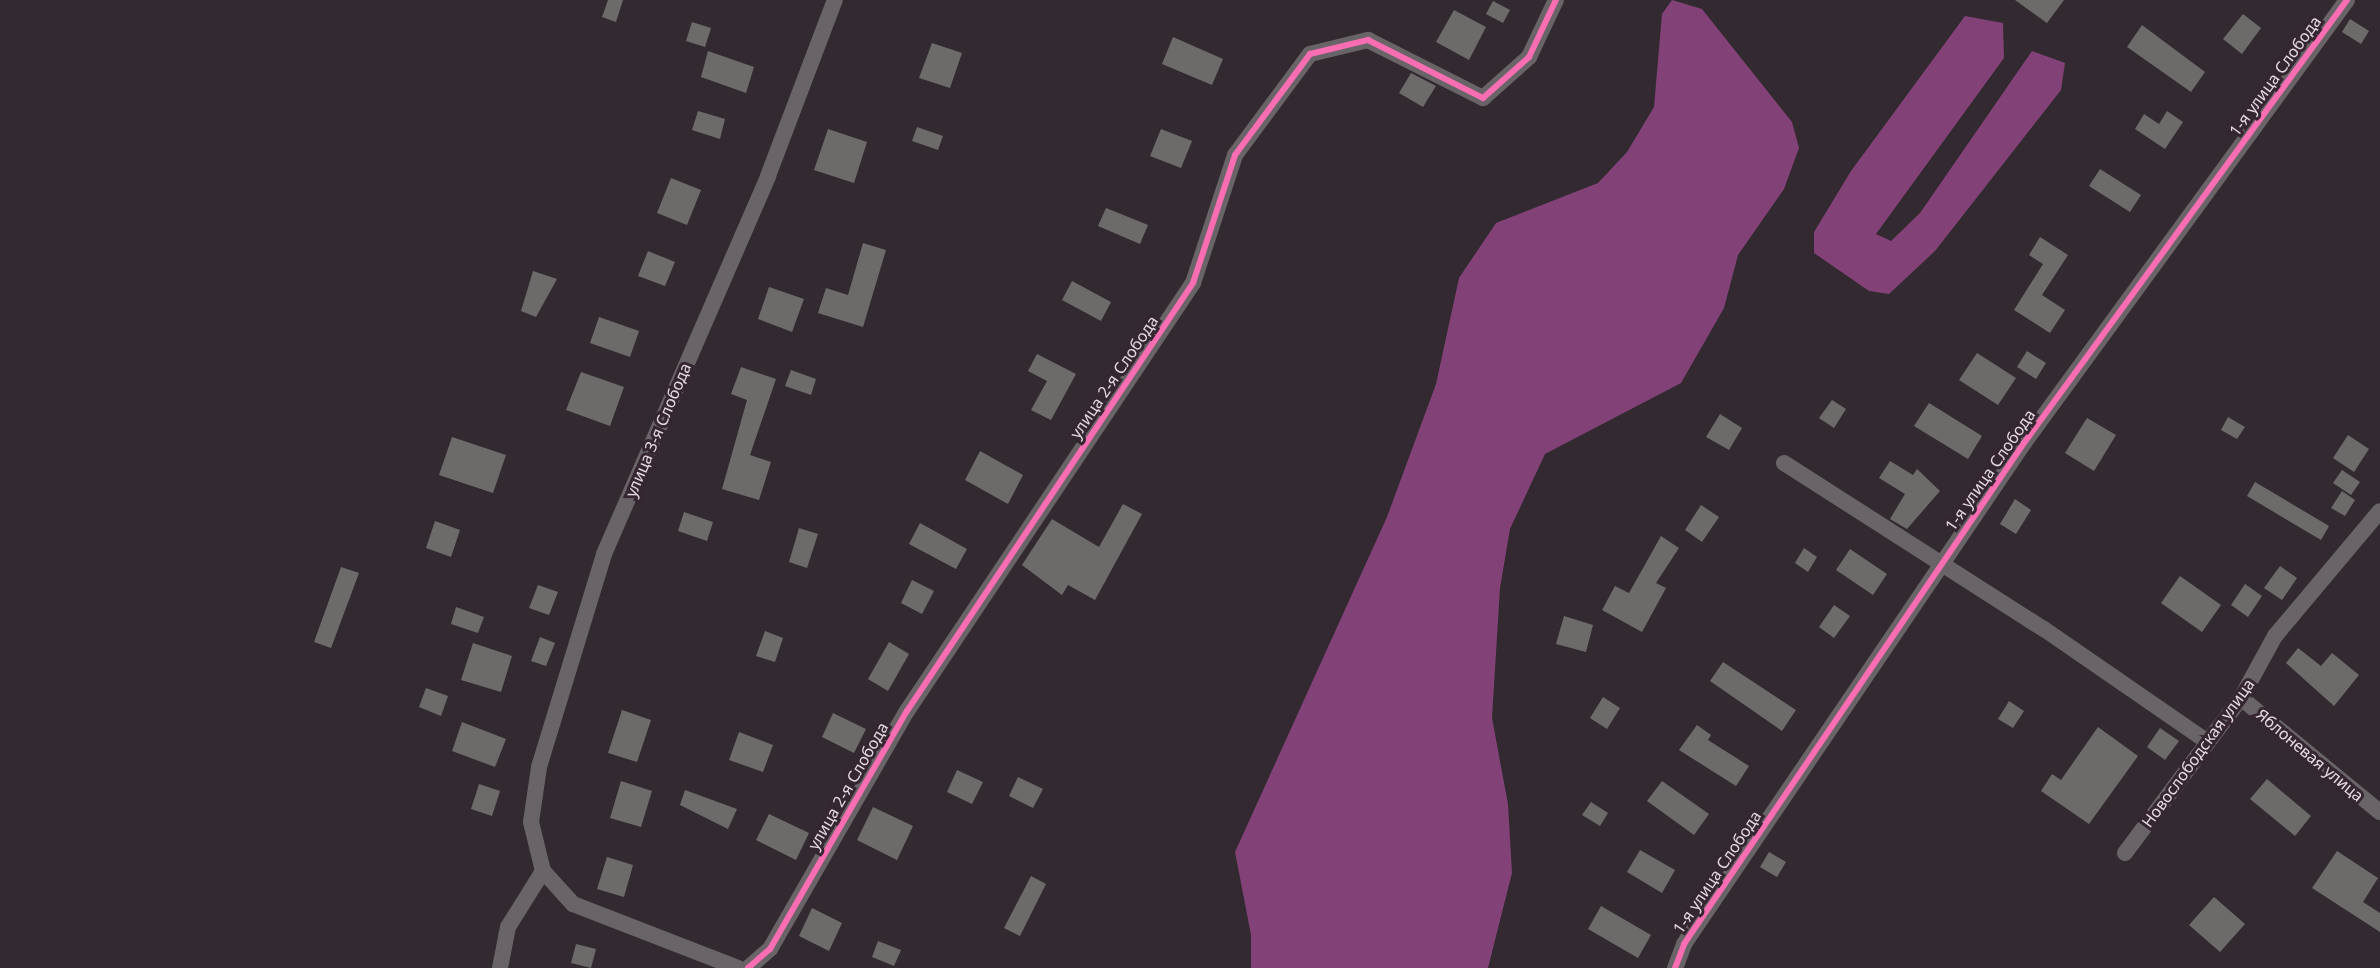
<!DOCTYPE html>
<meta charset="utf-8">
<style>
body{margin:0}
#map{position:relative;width:2380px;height:968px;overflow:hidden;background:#322a30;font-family:"Noto Sans",sans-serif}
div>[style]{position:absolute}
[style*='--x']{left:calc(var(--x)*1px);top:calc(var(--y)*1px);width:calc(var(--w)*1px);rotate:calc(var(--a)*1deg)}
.forest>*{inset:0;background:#824277}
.building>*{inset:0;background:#6d6b6a}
.street>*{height:16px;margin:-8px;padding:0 8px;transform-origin:8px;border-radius:8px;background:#686467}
.cycleway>*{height:6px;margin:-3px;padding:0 3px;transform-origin:3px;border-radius:3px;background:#f96db3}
span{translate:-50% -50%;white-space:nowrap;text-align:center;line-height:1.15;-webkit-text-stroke:6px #352632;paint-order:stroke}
.street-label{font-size:16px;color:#e3d9e1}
</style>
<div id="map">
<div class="forest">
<i style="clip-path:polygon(1672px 0,1702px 9px,1792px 122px,1799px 148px,1784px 189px,1738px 255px,1724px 308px,1681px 383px,1545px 454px,1510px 529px,1500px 588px,1492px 718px,1508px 804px,1512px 873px,1488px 968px,1251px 968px,1251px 935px,1235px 852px,1387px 517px,1436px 384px,1459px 278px,1496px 223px,1598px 183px,1627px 152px,1654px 107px,1662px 14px)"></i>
<i style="clip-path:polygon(1965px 16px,2003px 23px,2004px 58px,1876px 234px,1891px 241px,1920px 213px,2032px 51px,2065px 63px,2061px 90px,1935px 251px,1889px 294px,1869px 291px,1814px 253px,1814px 232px,1851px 171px)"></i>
</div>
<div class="building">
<i style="clip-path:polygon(608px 0,623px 0,616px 22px,602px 17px)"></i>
<i style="clip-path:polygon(2015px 0,2064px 0,2047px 23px)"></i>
<i style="clip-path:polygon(1493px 1px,1510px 10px,1503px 23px,1486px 14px)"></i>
<i style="clip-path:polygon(1454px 10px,1486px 27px,1469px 60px,1436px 42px)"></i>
<i style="clip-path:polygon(2243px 14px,2261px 28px,2242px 54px,2223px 39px)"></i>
<i style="clip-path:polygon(2350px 19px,2369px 31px,2361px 44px,2342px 32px)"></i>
<i style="clip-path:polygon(692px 22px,711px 28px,705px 47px,686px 41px)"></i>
<i style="clip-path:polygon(2142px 25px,2205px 72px,2191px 92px,2127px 47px)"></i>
<i style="clip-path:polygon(1173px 37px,1223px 59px,1212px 85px,1162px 64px)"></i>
<i style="clip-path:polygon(932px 43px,962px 53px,950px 88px,919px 78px)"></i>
<i style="clip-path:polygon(708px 51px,754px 67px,746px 93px,701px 77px)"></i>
<i style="clip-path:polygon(1411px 73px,1436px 86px,1423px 107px,1399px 93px)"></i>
<i style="clip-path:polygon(698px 111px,725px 119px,720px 139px,692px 130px)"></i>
<i style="clip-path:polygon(2167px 111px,2183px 122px,2165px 149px,2135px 129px,2144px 114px,2159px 124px)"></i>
<i style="clip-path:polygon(917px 127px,943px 136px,938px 150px,912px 141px)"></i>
<i style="clip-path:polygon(828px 129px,867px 142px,854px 183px,814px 170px)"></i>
<i style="clip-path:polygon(1161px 129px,1192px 141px,1181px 168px,1150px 156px)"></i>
<i style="clip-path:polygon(2100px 169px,2141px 195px,2130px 212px,2089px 186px)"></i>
<i style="clip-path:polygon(671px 178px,701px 190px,687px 225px,657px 213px)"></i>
<i style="clip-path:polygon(1106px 208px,1148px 225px,1140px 244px,1098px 226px)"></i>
<i style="clip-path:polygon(2040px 237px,2068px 255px,2042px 295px,2065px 310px,2050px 333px,2014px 310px,2043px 264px,2029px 255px)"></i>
<i style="clip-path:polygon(863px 243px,886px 250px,863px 327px,818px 313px,826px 288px,848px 295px)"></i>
<i style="clip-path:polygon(648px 251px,675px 262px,665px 286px,638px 276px)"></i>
<i style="clip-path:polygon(533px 271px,557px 279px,536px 317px,521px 311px)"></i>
<i style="clip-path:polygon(1072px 281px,1111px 302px,1101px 321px,1062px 300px)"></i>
<i style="clip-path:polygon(769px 287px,804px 299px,792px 332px,758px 319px)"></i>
<i style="clip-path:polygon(599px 317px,639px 331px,630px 357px,590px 343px)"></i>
<i style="clip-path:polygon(2027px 351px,2046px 363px,2036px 379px,2017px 367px)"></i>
<i style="clip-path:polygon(1977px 353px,2016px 378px,1998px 405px,1959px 380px)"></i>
<i style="clip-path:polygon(1037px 354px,1076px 374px,1051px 420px,1031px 410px,1047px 381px,1028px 371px)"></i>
<i style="clip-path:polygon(741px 367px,776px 379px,750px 455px,771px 462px,759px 500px,722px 489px,747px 400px,731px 394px)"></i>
<i style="clip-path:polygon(791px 370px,816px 379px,811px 395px,785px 386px)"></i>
<i style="clip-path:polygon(581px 372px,624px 387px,610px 426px,566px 410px)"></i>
<i style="clip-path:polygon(1832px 400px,1846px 409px,1834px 428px,1819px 418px)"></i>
<i style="clip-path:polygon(1929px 403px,1982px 436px,1968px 459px,1914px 426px)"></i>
<i style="clip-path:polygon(1720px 414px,1742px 428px,1729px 450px,1706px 437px)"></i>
<i style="clip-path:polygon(2228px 417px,2245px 427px,2237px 439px,2221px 430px)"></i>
<i style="clip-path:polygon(2087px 418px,2116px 435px,2094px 471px,2065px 453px)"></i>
<i style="clip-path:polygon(2348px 435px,2369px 449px,2354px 472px,2333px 458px)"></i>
<i style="clip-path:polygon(452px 437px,506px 455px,493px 493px,439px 475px)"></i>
<i style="clip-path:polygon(980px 451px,1023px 475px,1008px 504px,965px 480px)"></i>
<i style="clip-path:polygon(1890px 461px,1913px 475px,1917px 469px,1940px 491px,1907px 529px,1890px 519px,1905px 494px,1879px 478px)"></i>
<i style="clip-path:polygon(2342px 470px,2360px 482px,2351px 495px,2333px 483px)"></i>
<i style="clip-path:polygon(2255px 482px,2329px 526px,2321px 540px,2247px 496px)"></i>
<i style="clip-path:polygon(2342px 491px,2355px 500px,2345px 516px,2331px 508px)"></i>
<i style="clip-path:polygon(2015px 499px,2031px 510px,2016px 534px,2000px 524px)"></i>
<i style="clip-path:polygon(1123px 504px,1142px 514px,1095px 600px,1068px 585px,1062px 595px,1022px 565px,1052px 519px,1099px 547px)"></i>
<i style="clip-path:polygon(1701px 505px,1719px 517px,1702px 542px,1685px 530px)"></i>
<i style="clip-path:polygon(684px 512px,713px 522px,707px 541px,678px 531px)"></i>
<i style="clip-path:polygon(435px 521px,460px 530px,451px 557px,426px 548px)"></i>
<i style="clip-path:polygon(920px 523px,967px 549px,956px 569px,909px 544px)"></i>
<i style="clip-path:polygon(799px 528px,818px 534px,807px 568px,789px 562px)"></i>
<i style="clip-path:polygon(1661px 536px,1679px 548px,1656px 583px,1666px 588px,1642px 632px,1602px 610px,1615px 586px,1629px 593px)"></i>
<i style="clip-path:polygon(1804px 548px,1817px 557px,1808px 572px,1795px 563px)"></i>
<i style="clip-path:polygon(1850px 549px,1887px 574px,1873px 595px,1836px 570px)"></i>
<i style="clip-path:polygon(2280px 566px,2297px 578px,2282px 600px,2264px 588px)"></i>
<i style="clip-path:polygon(341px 567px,359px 573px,331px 648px,314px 642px)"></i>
<i style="clip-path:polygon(2180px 576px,2221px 605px,2202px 632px,2161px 603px)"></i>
<i style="clip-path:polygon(912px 580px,934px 591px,922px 614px,901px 603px)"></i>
<i style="clip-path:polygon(2245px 584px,2262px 596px,2248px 617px,2231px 605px)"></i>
<i style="clip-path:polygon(538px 585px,558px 592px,549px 615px,529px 608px)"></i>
<i style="clip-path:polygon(1834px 605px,1850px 616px,1834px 638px,1819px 627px)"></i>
<i style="clip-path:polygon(456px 607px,484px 617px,478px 633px,451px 624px)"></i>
<i style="clip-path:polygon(1564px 616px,1593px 625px,1586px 652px,1556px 644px)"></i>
<i style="clip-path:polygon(765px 631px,783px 638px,775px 662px,756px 656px)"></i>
<i style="clip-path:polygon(540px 637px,555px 643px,546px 666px,531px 661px)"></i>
<i style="clip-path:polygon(889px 642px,909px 654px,888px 691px,868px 679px)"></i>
<i style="clip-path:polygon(473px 643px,512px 656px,501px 692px,461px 680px)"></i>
<i style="clip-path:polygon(2298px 648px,2321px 666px,2332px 653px,2359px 675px,2334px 706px,2286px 663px)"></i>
<i style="clip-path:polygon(1723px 662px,1796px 710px,1782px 731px,1710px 681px)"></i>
<i style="clip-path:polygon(426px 688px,448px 696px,441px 716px,419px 707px)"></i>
<i style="clip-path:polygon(1603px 697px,1620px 708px,1607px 729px,1590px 718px)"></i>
<i style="clip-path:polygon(2009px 701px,2024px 711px,2013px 728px,1998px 719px)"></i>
<i style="clip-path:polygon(622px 710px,651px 720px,637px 762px,608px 753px)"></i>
<i style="clip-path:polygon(833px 713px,866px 729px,854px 753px,822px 737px)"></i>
<i style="clip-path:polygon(462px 722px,506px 739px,495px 767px,452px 751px)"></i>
<i style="clip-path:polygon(1697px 725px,1711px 735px,1708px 740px,1749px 766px,1736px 786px,1679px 750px)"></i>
<i style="clip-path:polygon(2098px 727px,2138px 756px,2089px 824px,2041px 791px,2052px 774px,2061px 780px)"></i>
<i style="clip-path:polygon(2160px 728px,2179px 741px,2165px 760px,2147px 747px)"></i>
<i style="clip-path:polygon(739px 732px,773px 745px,763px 772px,729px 760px)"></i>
<i style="clip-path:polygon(957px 770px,983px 782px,972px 804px,947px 792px)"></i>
<i style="clip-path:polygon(1018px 777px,1043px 789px,1033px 808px,1009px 796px)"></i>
<i style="clip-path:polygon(2267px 779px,2311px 816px,2295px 836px,2250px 799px)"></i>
<i style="clip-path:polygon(621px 781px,652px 791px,641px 827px,610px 818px)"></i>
<i style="clip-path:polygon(1662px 781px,1709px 814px,1694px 835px,1647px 801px)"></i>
<i style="clip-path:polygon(479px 784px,500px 791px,492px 816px,471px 809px)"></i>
<i style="clip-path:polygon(685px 790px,737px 809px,728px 829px,680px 805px)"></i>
<i style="clip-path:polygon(1591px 802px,1608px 813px,1600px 826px,1582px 815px)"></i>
<i style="clip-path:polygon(873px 807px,913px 826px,897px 860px,857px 840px)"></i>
<i style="clip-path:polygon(769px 814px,809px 833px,796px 860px,756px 840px)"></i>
<i style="clip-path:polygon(1640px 850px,1675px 870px,1662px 893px,1627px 872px)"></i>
<i style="clip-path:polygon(2337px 851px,2378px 878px,2363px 902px,2380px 913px,2380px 932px,2312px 888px)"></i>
<i style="clip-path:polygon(1769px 852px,1786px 862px,1777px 877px,1760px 867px)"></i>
<i style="clip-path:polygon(607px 857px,633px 865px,624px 897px,597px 889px)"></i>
<i style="clip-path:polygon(1031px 876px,1046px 884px,1020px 936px,1004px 928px)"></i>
<i style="clip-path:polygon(2214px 897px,2245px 924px,2220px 952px,2189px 925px)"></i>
<i style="clip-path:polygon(1601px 906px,1651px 935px,1638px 958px,1588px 929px)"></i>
<i style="clip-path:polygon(812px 908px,842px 923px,829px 951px,799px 936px)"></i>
<i style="clip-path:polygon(878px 941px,901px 950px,894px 966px,872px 957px)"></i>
<i style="clip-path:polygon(576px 944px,596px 949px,591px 968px,571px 963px)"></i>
</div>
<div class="street">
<i style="--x:1784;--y:463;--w:308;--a:32.6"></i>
<i style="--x:2044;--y:629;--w:199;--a:34.6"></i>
<i style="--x:2241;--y:698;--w:180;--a:39.4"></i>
<i style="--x:2125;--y:853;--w:194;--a:-53.2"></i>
<i style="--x:2241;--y:698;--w:71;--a:-61.3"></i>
<i style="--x:2275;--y:636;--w:163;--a:-50"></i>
<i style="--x:500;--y:968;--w:42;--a:-79"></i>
<i style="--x:508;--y:927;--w:66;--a:-58"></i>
<i style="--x:738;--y:968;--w:177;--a:-158.8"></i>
<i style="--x:573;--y:904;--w:45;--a:-132.3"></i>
<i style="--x:543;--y:871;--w:50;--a:-103.8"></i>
<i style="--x:531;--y:822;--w:56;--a:-81.7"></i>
<i style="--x:539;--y:767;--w:223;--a:-73"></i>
<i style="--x:604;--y:554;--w:412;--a:-66.5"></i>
<i style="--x:768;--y:176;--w:188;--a:-69.2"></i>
<i style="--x:748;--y:968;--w:29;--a:-41"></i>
<i style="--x:770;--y:949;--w:275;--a:-60.1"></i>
<i style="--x:907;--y:711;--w:515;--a:-56.25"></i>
<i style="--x:1193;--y:283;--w:135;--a:-71.8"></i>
<i style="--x:1235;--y:155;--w:126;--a:-53.4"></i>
<i style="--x:1310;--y:54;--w:60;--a:-13.6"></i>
<i style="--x:1368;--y:40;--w:129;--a:26.8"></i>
<i style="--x:1483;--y:98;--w:62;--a:-41.7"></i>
<i style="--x:1529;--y:57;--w:63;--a:-64.7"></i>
<i style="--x:1675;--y:968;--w:26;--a:-69"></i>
<i style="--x:1684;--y:944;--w:605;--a:-55.84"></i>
<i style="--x:2024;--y:443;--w:548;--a:-53.9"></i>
</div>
<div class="cycleway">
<i style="--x:748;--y:968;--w:29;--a:-41"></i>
<i style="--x:770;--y:949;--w:275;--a:-60.1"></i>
<i style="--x:907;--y:711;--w:515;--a:-56.25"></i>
<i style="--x:1193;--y:283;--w:135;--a:-71.8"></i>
<i style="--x:1235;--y:155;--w:126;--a:-53.4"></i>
<i style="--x:1310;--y:54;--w:60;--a:-13.6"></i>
<i style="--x:1368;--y:40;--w:129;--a:26.8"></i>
<i style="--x:1483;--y:98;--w:62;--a:-41.7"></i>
<i style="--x:1529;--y:57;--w:63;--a:-64.7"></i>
<i style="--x:1675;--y:968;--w:26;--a:-69"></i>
<i style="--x:1684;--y:944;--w:605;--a:-55.84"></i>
<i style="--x:2024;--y:443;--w:548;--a:-53.9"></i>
</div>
<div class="street-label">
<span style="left:2275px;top:76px;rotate:-54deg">1-я улица Слобода</span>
<span style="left:1114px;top:377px;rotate:-56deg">улица 2-я Слобода</span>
<span style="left:658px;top:430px;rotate:-67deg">улица 3-я Слобода</span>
<span style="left:1990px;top:470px;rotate:-55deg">1-я улица Слобода</span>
<span style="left:2198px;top:753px;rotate:-54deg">Новослободская улица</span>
<span style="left:2310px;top:755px;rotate:40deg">Яблоневая улица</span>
<span style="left:848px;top:786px;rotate:-60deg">улица 2-я Слобода</span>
<span style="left:1717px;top:872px;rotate:-56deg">1-я улица Слобода</span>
</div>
</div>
